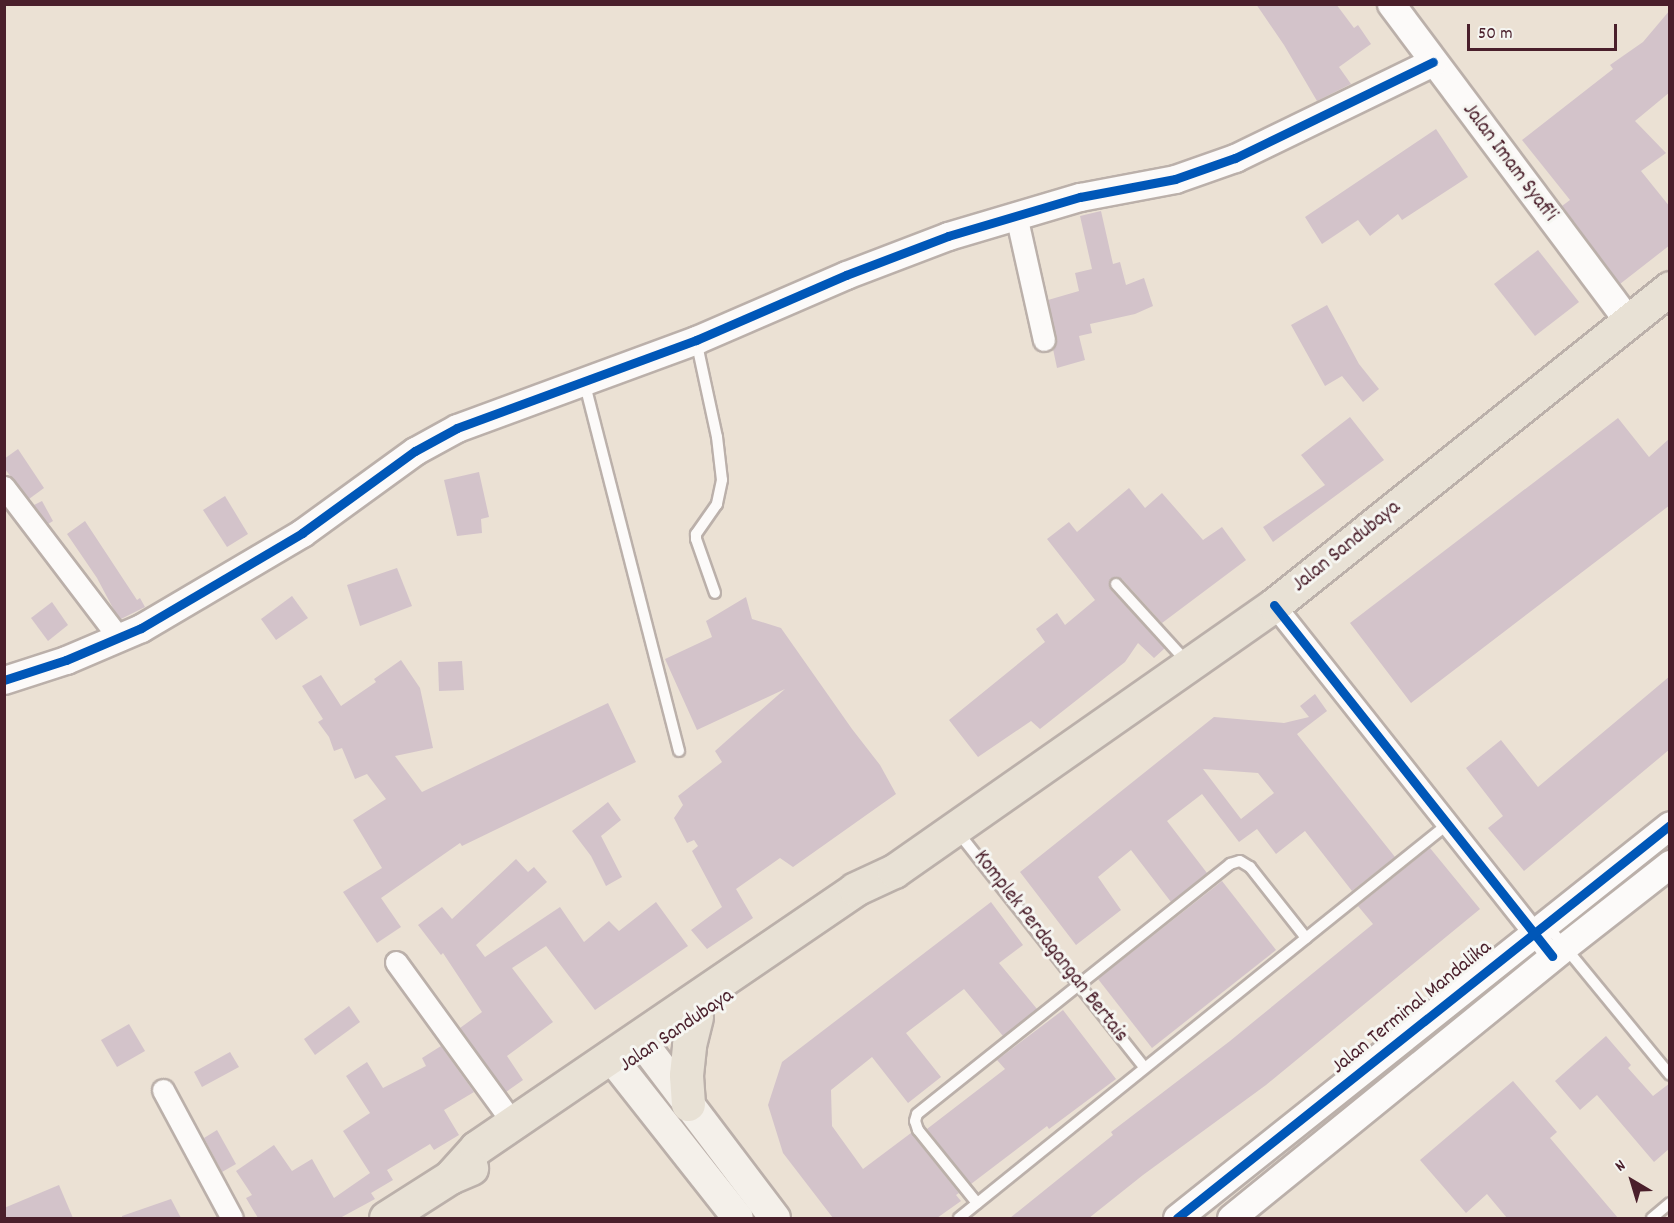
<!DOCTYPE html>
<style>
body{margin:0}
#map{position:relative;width:1674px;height:1223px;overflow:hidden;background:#ebe1d4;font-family:Dekko,sans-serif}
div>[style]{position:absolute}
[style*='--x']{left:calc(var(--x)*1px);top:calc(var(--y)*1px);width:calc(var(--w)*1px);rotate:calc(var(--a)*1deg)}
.building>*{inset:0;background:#d3c3ca}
.roads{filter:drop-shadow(2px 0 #bbb0aa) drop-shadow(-2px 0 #bbb0aa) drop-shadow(0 2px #bbb0aa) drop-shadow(0 -2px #bbb0aa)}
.service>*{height:10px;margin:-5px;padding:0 5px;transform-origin:5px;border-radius:5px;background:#fcfaf9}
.minor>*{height:21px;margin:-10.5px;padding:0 10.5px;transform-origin:10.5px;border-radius:10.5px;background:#fcfaf9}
.tertiary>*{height:27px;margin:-13.5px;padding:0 13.5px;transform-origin:13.5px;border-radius:13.5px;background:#fcfaf9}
.secondary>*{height:30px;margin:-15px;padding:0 15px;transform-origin:15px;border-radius:15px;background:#f4f0ea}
.trunk>*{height:33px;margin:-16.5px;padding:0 16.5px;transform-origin:16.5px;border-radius:16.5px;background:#e8e1d5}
.cycleway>*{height:9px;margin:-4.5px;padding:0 4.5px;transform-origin:4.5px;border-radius:4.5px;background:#0057b8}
span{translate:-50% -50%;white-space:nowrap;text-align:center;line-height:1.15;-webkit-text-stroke:6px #f6f6f2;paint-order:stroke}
.street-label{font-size:21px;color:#4a1f2b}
.frame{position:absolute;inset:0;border:6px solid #4a1f2b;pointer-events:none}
.north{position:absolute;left:1602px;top:1151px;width:60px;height:60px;-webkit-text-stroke:4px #f6f6f2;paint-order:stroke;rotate:322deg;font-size:16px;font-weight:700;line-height:24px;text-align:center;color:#4a1f2b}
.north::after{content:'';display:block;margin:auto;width:21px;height:27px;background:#4a1f2b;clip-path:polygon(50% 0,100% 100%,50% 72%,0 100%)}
.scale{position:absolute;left:1467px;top:24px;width:150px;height:27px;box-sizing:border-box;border:3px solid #4a1f2b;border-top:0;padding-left:8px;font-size:18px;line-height:21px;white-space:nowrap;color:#4a1f2b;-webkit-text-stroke:4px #f6f6f2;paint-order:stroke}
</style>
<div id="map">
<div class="building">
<i style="clip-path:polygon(1256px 4px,1336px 4px,1354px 28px,1358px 25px,1371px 44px,1339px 67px,1351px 84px,1317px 101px,1284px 45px)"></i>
<i style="clip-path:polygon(1670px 10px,1670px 92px,1635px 121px,1666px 153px,1641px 171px,1670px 207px,1670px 245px,1620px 284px,1562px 206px,1570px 200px,1522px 140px,1613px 69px,1610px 65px,1643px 42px)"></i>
<i style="clip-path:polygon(1436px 129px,1468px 177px,1402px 220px,1398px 214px,1370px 236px,1358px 220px,1322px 244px,1305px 217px)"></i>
<i style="clip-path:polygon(1101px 211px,1113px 264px,1120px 262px,1126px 285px,1144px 278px,1153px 306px,1135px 314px,1090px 324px,1092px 333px,1079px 336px,1085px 360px,1057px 368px,1053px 349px,1056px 337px,1048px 300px,1079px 291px,1075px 273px,1092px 269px,1080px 216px)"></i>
<i style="clip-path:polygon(1538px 250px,1579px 302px,1535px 336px,1494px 284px)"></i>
<i style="clip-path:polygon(1327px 305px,1359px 364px,1379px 389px,1363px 402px,1342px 376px,1325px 386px,1291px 325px)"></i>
<i style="clip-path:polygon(1350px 417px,1384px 460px,1273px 542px,1263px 527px,1325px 485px,1301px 455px)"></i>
<i style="clip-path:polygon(1618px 418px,1649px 457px,1670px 438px,1670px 505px,1411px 703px,1350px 623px)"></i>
<i style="clip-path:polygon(18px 449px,44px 488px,29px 499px,4px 468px,4px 459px)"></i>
<i style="clip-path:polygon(479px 472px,489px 517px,481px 519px,482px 533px,457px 536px,444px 480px)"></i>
<i style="clip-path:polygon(1129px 488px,1145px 508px,1162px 493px,1203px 540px,1222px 527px,1246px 560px,1162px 623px,1122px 579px,1111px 578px,1109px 582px,1110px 589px,1165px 648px,1154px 658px,1138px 643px,1125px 662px,1040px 729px,1031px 721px,978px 757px,949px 720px,1045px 642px,1036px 629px,1057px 613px,1065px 625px,1095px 600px,1047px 539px,1069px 522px,1077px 532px)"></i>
<i style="clip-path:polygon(225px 496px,248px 534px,227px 547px,203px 510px)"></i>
<i style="clip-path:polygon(42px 501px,53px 521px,48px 524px,34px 505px)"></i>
<i style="clip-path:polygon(85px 521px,137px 600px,140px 598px,145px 607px,121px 619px,115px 612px,97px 578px,67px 534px)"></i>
<i style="clip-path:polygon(397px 568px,412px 606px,360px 626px,347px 585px)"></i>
<i style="clip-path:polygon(292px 596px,308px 618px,276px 640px,261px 619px)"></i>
<i style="clip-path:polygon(746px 597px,752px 619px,781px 628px,852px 729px,880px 765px,896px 794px,793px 867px,780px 858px,736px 889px,753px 918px,707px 949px,691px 930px,722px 907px,692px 851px,698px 846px,694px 840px,687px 843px,674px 818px,683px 805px,678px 796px,722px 762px,715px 751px,785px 689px,697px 730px,665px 659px,712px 637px,706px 621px)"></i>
<i style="clip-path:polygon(52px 602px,68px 625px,48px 641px,31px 618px)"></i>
<i style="clip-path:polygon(401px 660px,420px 688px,433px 748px,395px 756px,422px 792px,608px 703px,636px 762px,462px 846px,460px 843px,381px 898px,401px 927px,377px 943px,343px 892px,382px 868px,353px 820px,386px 799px,367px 774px,355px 779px,342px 748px,334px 751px,329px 737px,318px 722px,323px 719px,302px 686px,321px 675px,341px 706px,376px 682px,374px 679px)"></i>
<i style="clip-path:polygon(462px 661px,464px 690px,439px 691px,438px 662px)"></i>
<i style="clip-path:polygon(1670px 676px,1670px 749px,1524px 871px,1488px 828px,1503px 816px,1466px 768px,1501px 740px,1538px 787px)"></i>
<i style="clip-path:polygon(evenodd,1315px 694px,1327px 711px,1297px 734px,1395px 857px,1352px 891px,1305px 831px,1276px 854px,1257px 829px,1239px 842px,1202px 794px,1167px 821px,1207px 873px,1171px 902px,1131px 850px,1098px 877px,1121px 910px,1076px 945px,1020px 872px,1214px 717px,1284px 723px,1309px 717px,1300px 706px,1315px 694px,1203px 769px,1258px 773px,1274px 793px,1241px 819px,1203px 769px)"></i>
<i style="clip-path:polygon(608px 802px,621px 820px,601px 836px,622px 877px,606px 886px,591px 856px,572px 831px)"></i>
<i style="clip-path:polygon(1430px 848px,1480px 909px,1266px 1085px,1143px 1175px,1089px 1218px,1010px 1218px,1113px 1135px,1111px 1132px,1230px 1041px,1373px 924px,1358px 906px)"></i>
<i style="clip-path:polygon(516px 859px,528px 872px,534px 867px,547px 882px,476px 945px,485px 957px,560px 907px,584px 942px,609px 921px,619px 931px,656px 902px,688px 946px,595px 1010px,546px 946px,512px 968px,553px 1022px,507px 1056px,523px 1080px,506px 1092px,460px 1028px,482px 1012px,443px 953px,441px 955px,418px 925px,442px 907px,452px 919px)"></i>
<i style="clip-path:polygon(1222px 881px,1276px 950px,1152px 1048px,1098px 979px)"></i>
<i style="clip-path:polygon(991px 902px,1023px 945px,999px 963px,1037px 1009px,1003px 1036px,964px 989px,906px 1033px,941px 1077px,908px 1103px,872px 1057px,831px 1090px,832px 1126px,863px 1169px,911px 1133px,959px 1193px,956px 1195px,961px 1201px,937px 1218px,833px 1218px,783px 1153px,768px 1105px,782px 1062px)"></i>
<i style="clip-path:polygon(349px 1006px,360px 1022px,315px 1055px,304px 1039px)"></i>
<i style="clip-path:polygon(1063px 1010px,1116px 1079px,1049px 1129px,1047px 1126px,971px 1184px,927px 1129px,1005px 1069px,997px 1060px)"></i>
<i style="clip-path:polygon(129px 1024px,145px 1051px,117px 1067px,101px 1040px)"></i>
<i style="clip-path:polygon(1606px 1036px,1631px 1065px,1628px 1068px,1653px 1096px,1670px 1083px,1670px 1148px,1654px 1162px,1597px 1095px,1580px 1110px,1555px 1081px)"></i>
<i style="clip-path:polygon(441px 1046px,474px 1092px,444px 1110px,459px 1135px,434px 1150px,430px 1144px,387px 1170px,393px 1180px,371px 1193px,375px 1199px,340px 1218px,258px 1218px,246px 1198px,252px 1195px,236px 1171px,274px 1145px,292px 1171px,312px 1159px,334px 1198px,370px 1173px,343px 1131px,370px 1113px,346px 1076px,367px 1062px,383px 1088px,426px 1066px,422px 1058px)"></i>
<i style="clip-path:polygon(230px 1052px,239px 1067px,202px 1087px,194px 1072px)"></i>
<i style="clip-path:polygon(1513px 1081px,1557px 1132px,1550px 1138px,1618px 1218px,1507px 1218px,1487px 1194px,1466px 1213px,1420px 1160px)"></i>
<i style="clip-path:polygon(217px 1130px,236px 1164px,222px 1172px,204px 1138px)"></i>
<i style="clip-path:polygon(59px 1185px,73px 1218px,4px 1218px,4px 1208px)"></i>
<i style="clip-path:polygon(171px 1199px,181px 1218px,122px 1218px,122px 1216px)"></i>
</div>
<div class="roads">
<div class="service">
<i style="--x:696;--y:340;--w:99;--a:77.8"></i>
<i style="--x:717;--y:437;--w:43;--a:83.4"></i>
<i style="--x:722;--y:480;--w:25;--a:102"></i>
<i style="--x:717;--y:504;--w:37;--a:125"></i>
<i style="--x:696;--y:534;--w:5;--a:90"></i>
<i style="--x:696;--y:539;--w:57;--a:70.6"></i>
<i style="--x:584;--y:381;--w:382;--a:75.6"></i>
<i style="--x:1116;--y:584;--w:105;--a:47.7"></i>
<i style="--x:957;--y:831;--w:301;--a:51.6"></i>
<i style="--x:1546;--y:924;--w:195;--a:50.6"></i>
<i style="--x:977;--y:1203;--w:94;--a:-128.9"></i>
<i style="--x:918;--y:1130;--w:9;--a:-108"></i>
<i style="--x:915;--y:1121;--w:7;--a:-74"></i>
<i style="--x:917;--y:1114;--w:401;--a:-38.6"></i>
<i style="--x:1230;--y:864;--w:10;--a:-17"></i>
<i style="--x:1240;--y:861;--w:12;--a:31"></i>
<i style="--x:1250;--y:867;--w:90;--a:51.7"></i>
<i style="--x:1306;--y:938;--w:182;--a:-38.8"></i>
<i style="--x:959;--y:1218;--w:446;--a:-38.9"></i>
<i style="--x:1652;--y:1218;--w:23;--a:-40"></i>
</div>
<div class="minor">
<i style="--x:1016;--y:215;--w:128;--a:77.4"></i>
<i style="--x:4;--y:487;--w:191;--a:52.7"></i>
<i style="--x:1274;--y:605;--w:435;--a:51.6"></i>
<i style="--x:396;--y:962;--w:199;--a:54"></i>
<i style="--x:163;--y:1090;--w:145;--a:61.7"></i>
</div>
<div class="tertiary">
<i style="--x:1391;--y:4;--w:396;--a:53.2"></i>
<i style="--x:4;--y:680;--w:65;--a:-17.9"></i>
<i style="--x:66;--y:660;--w:82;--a:-23.1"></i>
<i style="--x:141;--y:628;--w:187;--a:-30.5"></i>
<i style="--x:302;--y:533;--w:140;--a:-36"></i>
<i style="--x:415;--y:451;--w:48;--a:-28.7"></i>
<i style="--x:457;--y:428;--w:255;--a:-20.2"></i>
<i style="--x:696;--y:340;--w:163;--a:-23.4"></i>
<i style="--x:846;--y:275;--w:109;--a:-20.9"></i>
<i style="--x:948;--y:236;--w:138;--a:-16.5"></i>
<i style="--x:1080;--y:197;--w:97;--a:-10.7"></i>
<i style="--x:1175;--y:179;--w:64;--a:-19.3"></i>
<i style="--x:1235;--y:158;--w:220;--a:-25.9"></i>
<i style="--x:1177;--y:1218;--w:630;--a:-38.56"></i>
<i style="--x:1231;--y:1218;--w:429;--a:-39.1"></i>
<i style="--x:1564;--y:947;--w:135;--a:-38.1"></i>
</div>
<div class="secondary">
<i style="--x:638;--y:1037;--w:227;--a:52.9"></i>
<i style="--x:610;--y:1056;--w:206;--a:51.7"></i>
</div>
<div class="trunk">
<i style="--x:688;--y:1104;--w:29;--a:-94"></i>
<i style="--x:686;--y:1075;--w:30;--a:-84"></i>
<i style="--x:689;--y:1045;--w:29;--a:-76"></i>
<i style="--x:450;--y:1177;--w:39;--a:-48"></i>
<i style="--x:476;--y:1148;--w:459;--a:-34.3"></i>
<i style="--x:855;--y:889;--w:43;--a:-24.8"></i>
<i style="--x:894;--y:871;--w:464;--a:-35"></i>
<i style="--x:1274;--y:605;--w:507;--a:-38.68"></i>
<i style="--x:386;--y:1218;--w:76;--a:-32.6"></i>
<i style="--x:450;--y:1177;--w:23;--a:-23"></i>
</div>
</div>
<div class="cycleway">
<i style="--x:1274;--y:605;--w:448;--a:51.6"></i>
<i style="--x:4;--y:680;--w:65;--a:-17.9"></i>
<i style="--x:66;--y:660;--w:82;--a:-23.1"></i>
<i style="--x:141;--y:628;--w:187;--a:-30.5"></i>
<i style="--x:302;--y:533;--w:140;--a:-36"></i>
<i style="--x:415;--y:451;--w:48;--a:-28.7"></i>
<i style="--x:457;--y:428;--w:255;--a:-20.2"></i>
<i style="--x:696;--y:340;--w:163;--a:-23.4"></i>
<i style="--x:846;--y:275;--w:109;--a:-20.9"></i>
<i style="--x:948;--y:236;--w:138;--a:-16.5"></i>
<i style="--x:1080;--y:197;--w:97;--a:-10.7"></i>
<i style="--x:1175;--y:179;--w:64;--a:-19.3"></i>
<i style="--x:1235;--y:158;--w:220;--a:-25.9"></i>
<i style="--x:1177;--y:1218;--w:630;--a:-38.56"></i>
</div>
<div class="street-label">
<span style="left:1509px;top:163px;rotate:53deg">Jalan Imam Syafi'i</span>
<span style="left:1347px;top:547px;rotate:-39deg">Jalan Sandubaya</span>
<span style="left:1050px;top:947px;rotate:52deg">Komplek Perdagangan Bertais</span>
<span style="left:1412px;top:1008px;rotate:-39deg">Jalan Terminal Mandalika</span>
<span style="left:677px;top:1031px;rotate:-34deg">Jalan Sandubaya</span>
</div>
<div class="frame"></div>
<div class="north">N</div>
<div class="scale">50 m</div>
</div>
